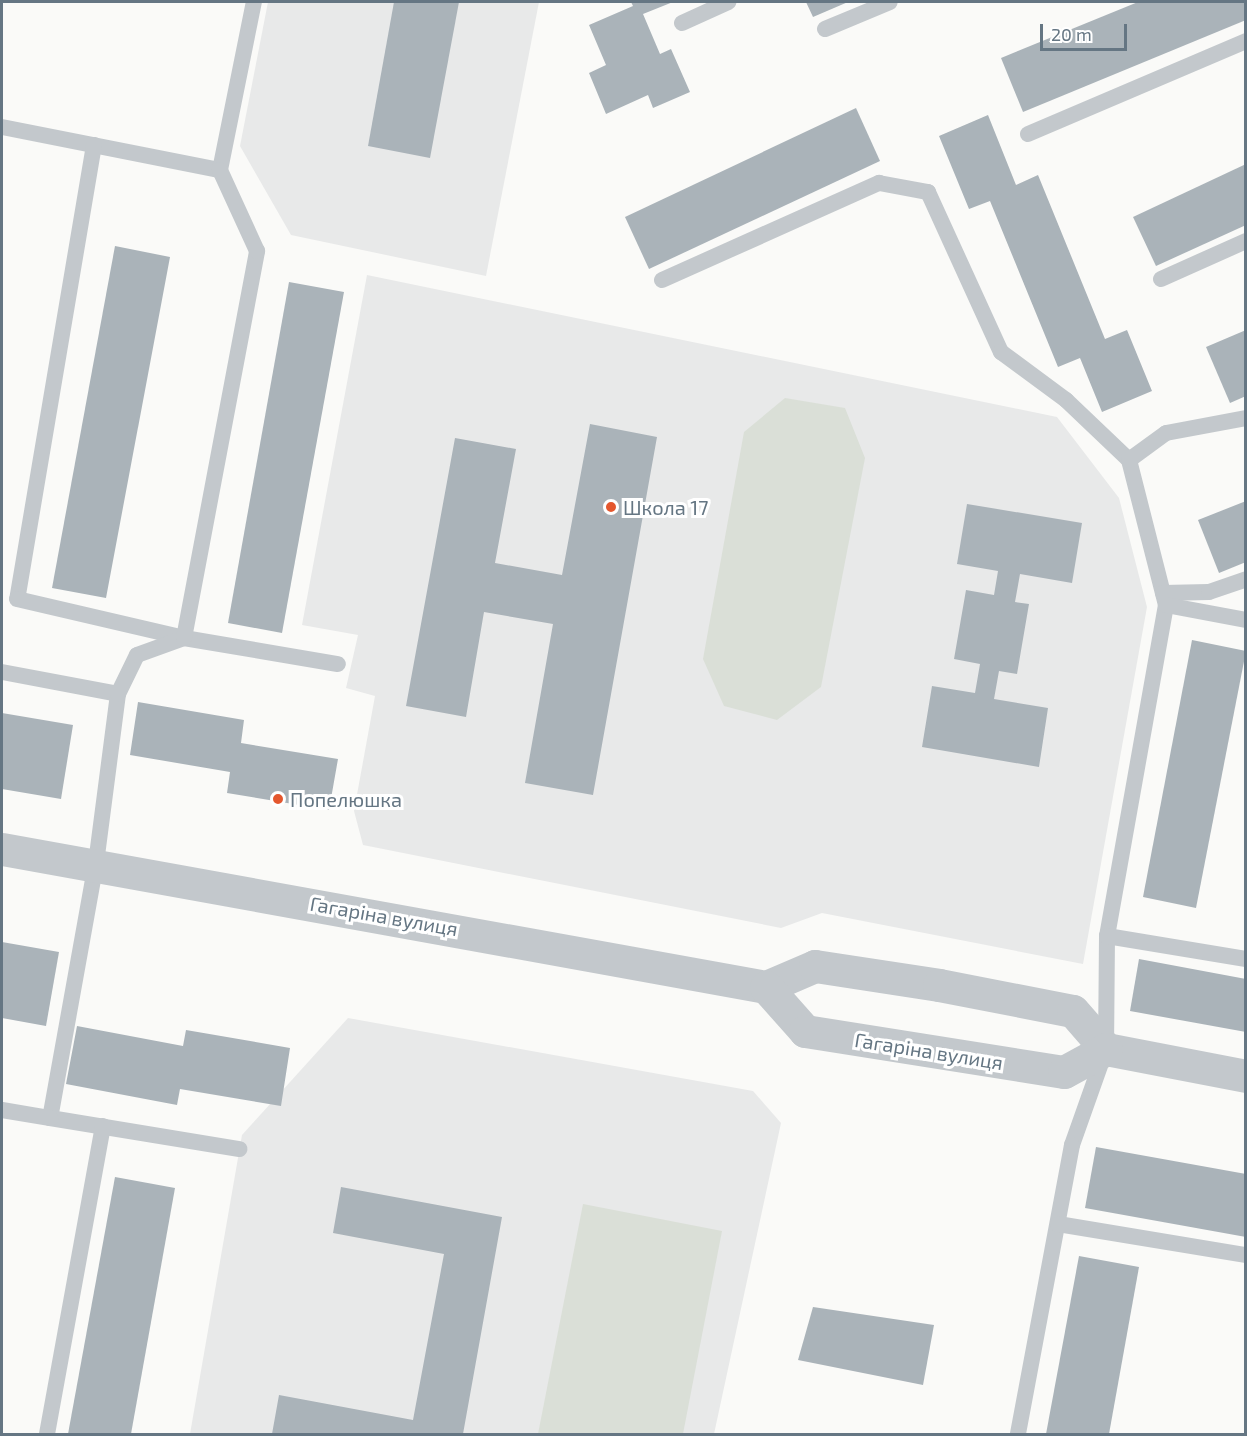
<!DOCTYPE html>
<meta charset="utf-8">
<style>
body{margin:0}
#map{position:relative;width:1247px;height:1436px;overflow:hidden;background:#fafaf8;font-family:"Exo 2",sans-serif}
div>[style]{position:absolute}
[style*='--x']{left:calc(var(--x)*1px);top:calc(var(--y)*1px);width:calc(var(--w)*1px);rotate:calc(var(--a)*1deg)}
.built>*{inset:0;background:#e8e9e9}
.green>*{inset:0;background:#dadfd7}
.building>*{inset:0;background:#aab3b9}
.service>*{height:16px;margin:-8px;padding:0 8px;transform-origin:8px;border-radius:8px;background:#c3c8cc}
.minor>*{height:33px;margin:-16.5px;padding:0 16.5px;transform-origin:16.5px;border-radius:16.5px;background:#c3c8cc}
.dots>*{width:16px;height:16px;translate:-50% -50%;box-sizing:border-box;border:3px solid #fff;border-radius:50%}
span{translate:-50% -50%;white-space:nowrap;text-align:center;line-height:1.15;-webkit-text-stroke:6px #fff;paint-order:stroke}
.poi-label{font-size:20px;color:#657683}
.left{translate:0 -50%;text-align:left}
.street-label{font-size:20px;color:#657683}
.frame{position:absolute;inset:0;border:3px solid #657683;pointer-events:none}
.scale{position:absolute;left:1040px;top:24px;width:87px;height:27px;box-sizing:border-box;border:3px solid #657683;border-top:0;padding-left:8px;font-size:18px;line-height:21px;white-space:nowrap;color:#657683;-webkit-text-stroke:4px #fff;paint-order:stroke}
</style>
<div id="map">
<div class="built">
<i style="clip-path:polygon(268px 2px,539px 2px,486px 276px,291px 235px,240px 146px)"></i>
<i style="clip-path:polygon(367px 275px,1057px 417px,1119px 498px,1147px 607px,1083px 964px,822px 913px,781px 928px,363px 845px,354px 811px,375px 696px,346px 688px,358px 635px,302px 625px)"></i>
<i style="clip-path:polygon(348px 1018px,753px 1091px,781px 1123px,714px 1434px,190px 1434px,242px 1135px)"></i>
</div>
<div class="green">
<i style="clip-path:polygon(785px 398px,845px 408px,865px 458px,821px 687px,777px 720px,724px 706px,703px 659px,744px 432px)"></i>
<i style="clip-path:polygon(583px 1204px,722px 1231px,683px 1434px,538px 1434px)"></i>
</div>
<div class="building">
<i style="clip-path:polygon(394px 2px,459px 2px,430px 158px,368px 146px)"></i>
<i style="clip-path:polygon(631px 2px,673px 2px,643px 14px,660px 54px,671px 49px,690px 92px,653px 108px,648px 95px,606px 114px,589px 73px,606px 65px,589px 25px,633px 6px)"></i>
<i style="clip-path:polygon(806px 2px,848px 2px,813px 17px)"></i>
<i style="clip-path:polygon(1138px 2px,1246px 2px,1246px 20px,1023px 112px,1001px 58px)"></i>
<i style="clip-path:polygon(856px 108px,880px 161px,649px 269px,625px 217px)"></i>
<i style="clip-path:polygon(988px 115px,1016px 185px,1038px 175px,1105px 339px,1127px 330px,1152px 391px,1102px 412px,1080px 358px,1058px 367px,990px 201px,969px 209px,939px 136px)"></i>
<i style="clip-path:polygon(1246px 164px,1246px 225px,1156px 266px,1133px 217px)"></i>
<i style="clip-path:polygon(115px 246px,170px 257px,106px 598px,52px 588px)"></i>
<i style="clip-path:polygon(289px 282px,344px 292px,282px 633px,228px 623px)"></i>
<i style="clip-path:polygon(1246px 330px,1246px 396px,1230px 403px,1206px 347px)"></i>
<i style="clip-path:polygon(590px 424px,657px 437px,593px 795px,525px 783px,553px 624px,484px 612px,466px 717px,406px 706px,455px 438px,516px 449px,495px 563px,562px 575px)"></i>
<i style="clip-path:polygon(1246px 501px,1246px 562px,1219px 573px,1198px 520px)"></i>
<i style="clip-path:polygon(967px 504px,1082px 523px,1072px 583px,1020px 574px,1015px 602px,1029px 604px,1017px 674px,999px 671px,994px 699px,1048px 708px,1039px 767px,922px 747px,932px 686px,975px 693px,980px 664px,954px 659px,966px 590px,994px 595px,998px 571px,957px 564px)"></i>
<i style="clip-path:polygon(1192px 640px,1246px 651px,1196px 908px,1143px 897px)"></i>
<i style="clip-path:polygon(138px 702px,244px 720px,241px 743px,338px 759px,329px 810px,227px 793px,230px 772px,130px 755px)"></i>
<i style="clip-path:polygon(2px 713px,73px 725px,61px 799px,2px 789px)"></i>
<i style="clip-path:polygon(2px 942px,59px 952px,46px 1026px,2px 1018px)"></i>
<i style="clip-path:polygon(1139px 959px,1246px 979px,1246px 1032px,1130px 1011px)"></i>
<i style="clip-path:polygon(77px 1026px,183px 1046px,186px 1030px,290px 1048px,281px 1106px,180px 1089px,177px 1105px,66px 1084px)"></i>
<i style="clip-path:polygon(1096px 1147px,1246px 1174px,1246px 1237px,1085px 1208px)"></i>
<i style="clip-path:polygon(115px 1177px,175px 1188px,131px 1434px,68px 1434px)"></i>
<i style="clip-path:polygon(341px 1187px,502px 1217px,463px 1434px,272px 1434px,279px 1395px,413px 1420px,444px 1254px,333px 1233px)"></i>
<i style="clip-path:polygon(1079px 1256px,1139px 1267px,1109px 1434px,1046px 1434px)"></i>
<i style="clip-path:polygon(813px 1307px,934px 1325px,923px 1385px,798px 1360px)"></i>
</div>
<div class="service">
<i style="--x:682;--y:23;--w:51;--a:-24.5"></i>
<i style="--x:825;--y:29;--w:70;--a:-22.6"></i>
<i style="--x:2;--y:127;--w:222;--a:11.2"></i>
<i style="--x:220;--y:170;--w:171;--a:-78.6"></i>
<i style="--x:1028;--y:134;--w:237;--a:-23.1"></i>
<i style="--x:94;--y:145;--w:460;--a:99.6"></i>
<i style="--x:17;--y:599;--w:171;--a:13.1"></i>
<i style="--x:184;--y:638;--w:156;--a:9.6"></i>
<i style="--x:1161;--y:279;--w:93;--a:-24.1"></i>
<i style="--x:662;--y:280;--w:238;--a:-24.1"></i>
<i style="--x:879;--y:183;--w:50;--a:10.4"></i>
<i style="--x:928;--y:192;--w:176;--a:65.5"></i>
<i style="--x:1001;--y:352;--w:81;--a:36.4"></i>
<i style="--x:1066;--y:400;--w:87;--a:43.6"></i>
<i style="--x:1129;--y:460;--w:150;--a:75.7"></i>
<i style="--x:1166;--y:605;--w:336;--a:100.1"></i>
<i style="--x:1107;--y:936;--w:113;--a:90.5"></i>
<i style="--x:1106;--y:1049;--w:102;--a:109.5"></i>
<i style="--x:1072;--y:1145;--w:294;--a:100.6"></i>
<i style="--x:1129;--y:460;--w:46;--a:-36.1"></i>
<i style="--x:1166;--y:433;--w:81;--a:-10.6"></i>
<i style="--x:1163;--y:593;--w:46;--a:-1.2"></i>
<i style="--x:1209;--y:592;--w:39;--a:-19"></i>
<i style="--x:1166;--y:605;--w:81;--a:10.6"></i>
<i style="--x:2;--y:672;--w:118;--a:10.7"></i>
<i style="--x:118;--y:694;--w:170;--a:97.4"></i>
<i style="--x:96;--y:863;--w:259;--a:100.2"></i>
<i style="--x:50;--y:1118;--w:192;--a:9.3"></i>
<i style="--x:118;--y:694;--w:43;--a:-64"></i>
<i style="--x:137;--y:655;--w:50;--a:-19.9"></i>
<i style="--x:184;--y:638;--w:394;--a:-79.3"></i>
<i style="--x:257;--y:251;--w:89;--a:-114.6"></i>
<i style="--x:1107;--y:936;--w:141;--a:9.4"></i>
<i style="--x:2;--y:1110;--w:49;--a:9.5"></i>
<i style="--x:1058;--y:1224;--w:191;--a:9.4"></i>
<i style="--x:47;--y:1434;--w:313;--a:-79.7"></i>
</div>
<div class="minor">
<i style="--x:2;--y:849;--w:776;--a:10.24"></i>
<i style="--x:766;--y:987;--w:53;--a:-23.2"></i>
<i style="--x:815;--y:966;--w:125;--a:8.7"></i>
<i style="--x:939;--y:985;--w:136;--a:11"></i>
<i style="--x:1073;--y:1011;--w:50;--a:49"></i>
<i style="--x:1106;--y:1049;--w:143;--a:10.9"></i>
<i style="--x:766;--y:987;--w:59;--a:48.4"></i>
<i style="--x:805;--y:1031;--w:262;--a:9"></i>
<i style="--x:1064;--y:1072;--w:48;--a:-28.7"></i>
</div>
<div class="dots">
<i style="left:611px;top:507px;background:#e4572e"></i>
<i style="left:278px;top:799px;background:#e4572e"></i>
</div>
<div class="poi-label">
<span class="left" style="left:623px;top:507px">Школа 17</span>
<span class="left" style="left:290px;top:799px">Попелюшка</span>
</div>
<div class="street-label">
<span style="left:384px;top:916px;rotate:10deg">Гагаріна вулиця</span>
<span style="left:929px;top:1051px;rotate:9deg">Гагаріна вулиця</span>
</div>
<div class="frame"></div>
<div class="scale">20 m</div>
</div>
